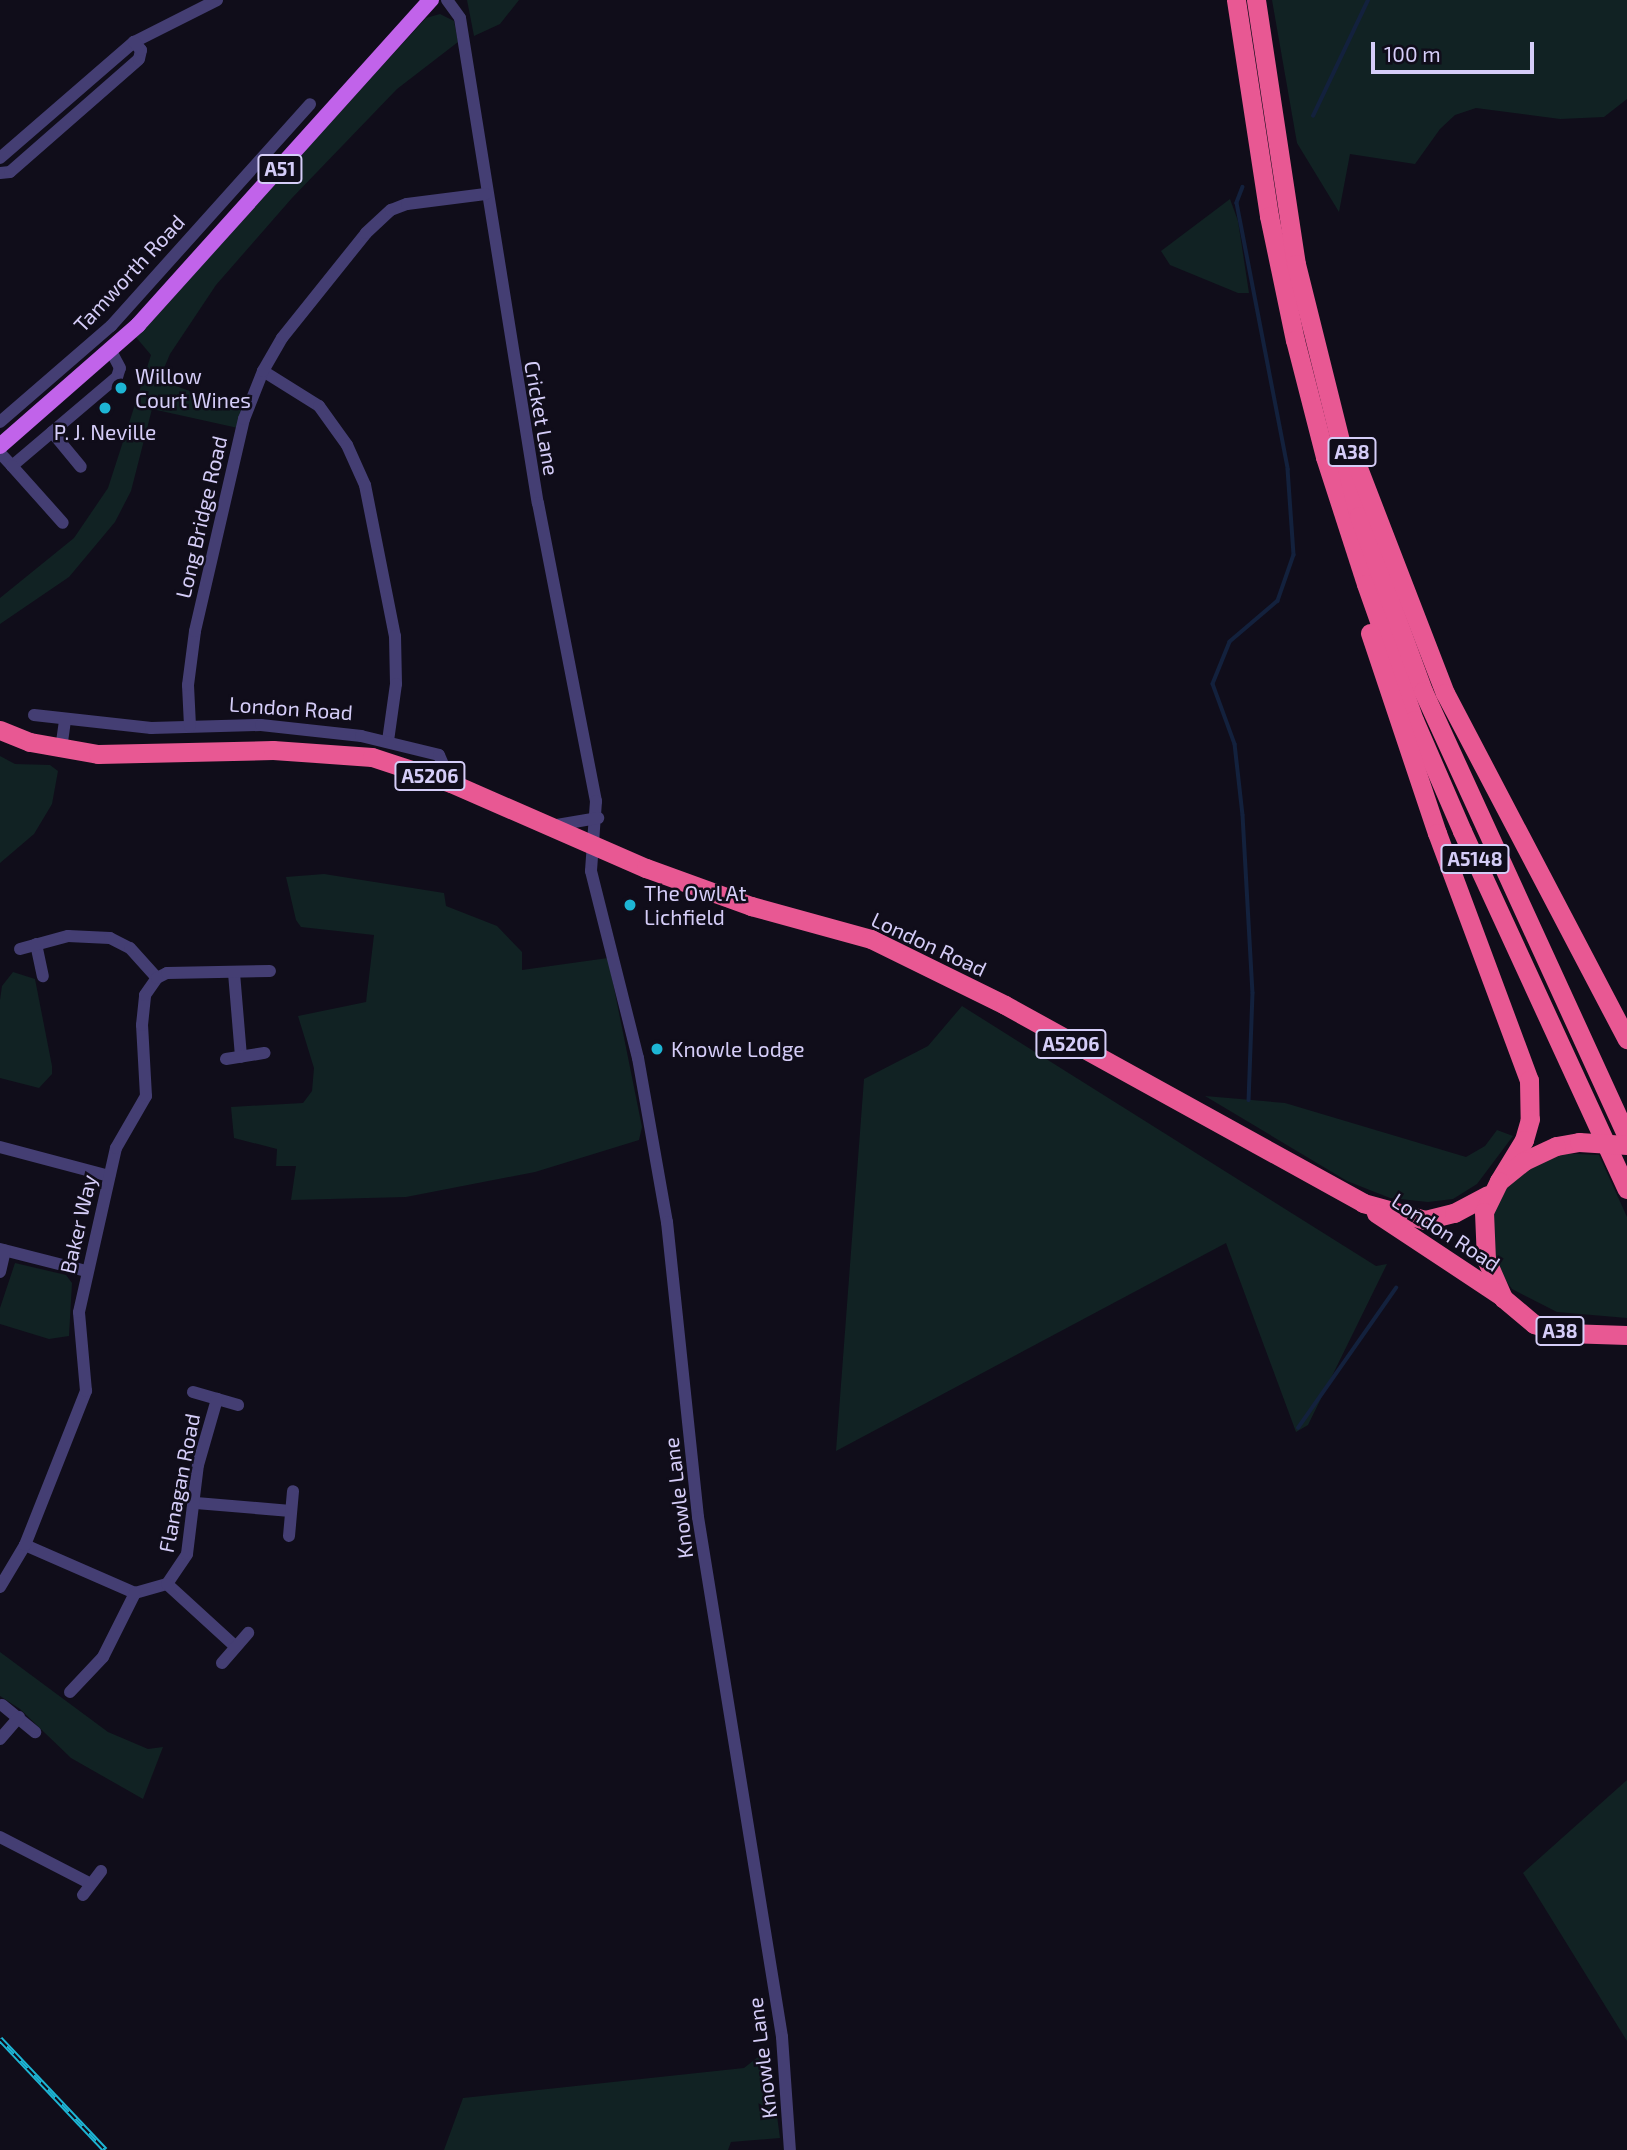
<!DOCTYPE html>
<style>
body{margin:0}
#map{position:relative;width:1627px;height:2150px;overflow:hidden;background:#100d1a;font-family:"Exo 2",sans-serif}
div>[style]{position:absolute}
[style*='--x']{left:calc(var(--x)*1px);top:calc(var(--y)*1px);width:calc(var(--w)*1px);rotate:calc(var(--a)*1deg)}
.green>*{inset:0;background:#112223}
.stream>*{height:3.5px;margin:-1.75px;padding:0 1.75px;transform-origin:1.75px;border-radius:1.75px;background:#13213d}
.minor>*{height:12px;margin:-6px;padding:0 6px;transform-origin:6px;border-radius:6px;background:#443e73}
.major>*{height:16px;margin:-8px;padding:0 8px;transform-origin:8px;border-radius:8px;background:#c163ea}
.highway>*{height:19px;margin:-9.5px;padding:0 9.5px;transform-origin:9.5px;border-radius:9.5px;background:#e85893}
.rail>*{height:6px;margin-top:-3px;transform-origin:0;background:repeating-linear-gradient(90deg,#100d1a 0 10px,#1db5d4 0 20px);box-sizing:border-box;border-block:2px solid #1db5d4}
.highway-bridge>*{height:19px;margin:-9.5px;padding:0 9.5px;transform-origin:9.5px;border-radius:9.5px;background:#e85893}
.dots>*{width:19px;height:19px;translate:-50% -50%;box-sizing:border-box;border:4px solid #100d1a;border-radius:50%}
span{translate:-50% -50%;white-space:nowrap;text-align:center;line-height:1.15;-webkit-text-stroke:5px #100d1a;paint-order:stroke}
.shield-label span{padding:2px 5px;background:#100d1a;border:2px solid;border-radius:5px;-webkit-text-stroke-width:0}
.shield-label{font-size:19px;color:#d5cdf8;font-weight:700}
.street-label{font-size:21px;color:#d5cdf8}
.poi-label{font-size:21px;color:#d5cdf8}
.left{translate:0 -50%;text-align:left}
.scale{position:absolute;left:1371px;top:42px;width:163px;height:32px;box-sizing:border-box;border:4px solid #d5cdf8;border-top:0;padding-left:9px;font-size:21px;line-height:24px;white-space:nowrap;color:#d5cdf8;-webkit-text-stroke:5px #100d1a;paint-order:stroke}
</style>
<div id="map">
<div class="green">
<i style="clip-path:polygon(467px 0,519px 0,500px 24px,474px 36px)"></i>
<i style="clip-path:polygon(1272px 0,1627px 0,1627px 99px,1604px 117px,1560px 119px,1476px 108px,1455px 115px,1440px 129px,1415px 164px,1350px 154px,1339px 212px,1297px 143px)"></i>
<i style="clip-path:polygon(440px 14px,454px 21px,458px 42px,397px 89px,292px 198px,216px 285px,170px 354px,159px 380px,243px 410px,238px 428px,152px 409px,131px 491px,115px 522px,69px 577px,0 624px,0 598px,74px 538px,108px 488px,151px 355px,135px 336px,426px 18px)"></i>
<i style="clip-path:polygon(1230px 199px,1238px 221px,1249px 293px,1238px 293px,1170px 265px,1161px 251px)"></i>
<i style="clip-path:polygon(0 756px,15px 764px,50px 765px,58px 771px,52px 804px,34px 834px,0 863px)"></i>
<i style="clip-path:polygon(324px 874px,444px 893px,446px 906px,497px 926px,522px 952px,522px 970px,608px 958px,642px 1127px,639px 1140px,535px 1172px,406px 1197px,291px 1200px,296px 1166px,276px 1166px,277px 1149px,234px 1138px,231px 1107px,303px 1103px,312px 1091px,314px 1068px,298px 1016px,366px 1002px,374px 935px,301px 927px,296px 920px,286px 877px)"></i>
<i style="clip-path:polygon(13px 972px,35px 979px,52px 1066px,52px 1074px,39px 1088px,0 1078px,0 1000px,2px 986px)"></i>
<i style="clip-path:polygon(962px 1006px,1376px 1266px,1387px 1264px,1308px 1425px,1296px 1432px,1226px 1243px,836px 1451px,864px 1079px,928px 1046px)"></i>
<i style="clip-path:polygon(1205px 1096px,1285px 1103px,1466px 1157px,1485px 1146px,1497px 1130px,1513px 1136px,1477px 1184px,1453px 1199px,1428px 1202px,1390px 1198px,1347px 1181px)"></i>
<i style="clip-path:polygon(1557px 1153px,1599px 1155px,1627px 1217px,1627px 1318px,1557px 1312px,1512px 1289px,1497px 1269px,1489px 1239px,1494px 1206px,1505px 1186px,1529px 1166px)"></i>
<i style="clip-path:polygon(15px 1263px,66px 1275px,72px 1283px,69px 1336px,49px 1339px,0 1324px,0 1308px)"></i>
<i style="clip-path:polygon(0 1652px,108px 1732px,148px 1749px,163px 1747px,143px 1799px,71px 1758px,20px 1709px,0 1696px)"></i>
<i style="clip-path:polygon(1627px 1780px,1627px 2041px,1523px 1873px)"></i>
<i style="clip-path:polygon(768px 2049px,780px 2138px,731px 2142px,728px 2150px,444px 2150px,463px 2098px,744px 2068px)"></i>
</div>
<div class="stream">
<i style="--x:1313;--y:116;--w:128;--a:-64.6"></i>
<i style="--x:1243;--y:187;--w:17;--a:111"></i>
<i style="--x:1237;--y:203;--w:271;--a:79.1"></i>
<i style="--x:1288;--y:469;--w:86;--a:86"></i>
<i style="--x:1294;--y:555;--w:49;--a:109.2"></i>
<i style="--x:1278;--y:601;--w:63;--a:139.5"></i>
<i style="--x:1230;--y:642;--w:45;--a:112"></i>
<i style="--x:1213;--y:684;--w:64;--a:69.9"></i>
<i style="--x:1235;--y:744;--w:71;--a:83.6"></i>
<i style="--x:1243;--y:815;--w:178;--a:86.8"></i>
<i style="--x:1253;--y:993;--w:107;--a:92.1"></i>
<i style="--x:1298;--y:1428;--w:171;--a:-55"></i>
</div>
<div class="minor">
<i style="--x:447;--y:0;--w:22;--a:54"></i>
<i style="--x:460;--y:18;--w:491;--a:80.9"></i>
<i style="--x:538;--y:503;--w:304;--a:79"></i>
<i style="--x:596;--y:801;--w:70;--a:94.1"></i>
<i style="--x:591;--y:871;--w:193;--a:75.9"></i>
<i style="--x:638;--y:1058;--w:167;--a:80"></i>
<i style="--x:667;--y:1222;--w:297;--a:84"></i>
<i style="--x:698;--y:1517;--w:527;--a:80.82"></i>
<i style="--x:782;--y:2037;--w:113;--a:86"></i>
<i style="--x:0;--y:158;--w:177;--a:-40.9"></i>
<i style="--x:134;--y:42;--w:93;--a:-26.8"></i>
<i style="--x:0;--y:173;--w:10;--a:-6"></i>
<i style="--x:10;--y:172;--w:171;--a:-41.2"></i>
<i style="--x:139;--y:59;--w:9;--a:-77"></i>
<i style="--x:141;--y:50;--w:11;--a:-131"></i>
<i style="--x:263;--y:371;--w:66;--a:32"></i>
<i style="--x:319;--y:406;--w:48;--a:54.3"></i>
<i style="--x:347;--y:445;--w:44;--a:65.8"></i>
<i style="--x:365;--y:485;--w:154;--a:78.8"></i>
<i style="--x:395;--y:636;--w:48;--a:88.8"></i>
<i style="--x:396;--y:684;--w:58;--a:98"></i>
<i style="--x:0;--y:422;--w:147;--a:-40.9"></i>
<i style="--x:111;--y:326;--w:298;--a:-48.1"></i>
<i style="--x:52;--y:432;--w:45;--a:50.4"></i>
<i style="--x:0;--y:453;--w:18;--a:47"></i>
<i style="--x:12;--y:466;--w:138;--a:-40.3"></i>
<i style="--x:117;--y:377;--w:9;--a:-72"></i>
<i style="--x:120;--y:368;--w:19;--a:-118"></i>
<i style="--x:12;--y:466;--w:76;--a:48.2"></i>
<i style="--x:34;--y:715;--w:118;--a:6.3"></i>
<i style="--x:151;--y:728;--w:110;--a:-1.6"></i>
<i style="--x:261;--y:725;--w:101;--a:6.3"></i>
<i style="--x:361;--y:736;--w:80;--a:13.7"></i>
<i style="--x:439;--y:755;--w:30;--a:67"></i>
<i style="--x:190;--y:726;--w:41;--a:-92.8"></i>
<i style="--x:188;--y:685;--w:54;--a:-82.6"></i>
<i style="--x:195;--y:631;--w:218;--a:-77"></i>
<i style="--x:244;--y:419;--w:52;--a:-68.4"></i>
<i style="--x:263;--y:371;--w:38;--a:-60"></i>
<i style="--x:282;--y:338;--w:134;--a:-51.3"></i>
<i style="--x:366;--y:233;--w:34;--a:-43"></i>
<i style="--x:391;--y:210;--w:17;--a:-21"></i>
<i style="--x:407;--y:204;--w:79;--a:-7.3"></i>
<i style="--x:61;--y:749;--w:29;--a:-82"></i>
<i style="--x:551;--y:826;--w:48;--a:-9.7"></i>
<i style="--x:36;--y:944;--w:33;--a:78"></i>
<i style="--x:20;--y:949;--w:50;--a:-15.2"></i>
<i style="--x:68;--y:936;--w:42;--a:2.7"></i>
<i style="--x:110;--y:938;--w:22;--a:27"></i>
<i style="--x:130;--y:948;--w:40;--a:48"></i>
<i style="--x:234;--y:973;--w:84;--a:85.2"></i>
<i style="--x:226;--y:1059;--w:39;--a:-9"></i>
<i style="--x:0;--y:1147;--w:113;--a:14.9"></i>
<i style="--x:0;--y:1249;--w:89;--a:14.3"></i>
<i style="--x:0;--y:1272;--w:22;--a:-77"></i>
<i style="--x:193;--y:1392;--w:47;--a:16.1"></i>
<i style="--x:196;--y:1503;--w:95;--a:4.8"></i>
<i style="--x:289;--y:1536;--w:45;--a:-84.9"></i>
<i style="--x:25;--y:1545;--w:120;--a:23.6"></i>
<i style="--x:135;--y:1593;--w:33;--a:-16"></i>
<i style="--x:167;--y:1584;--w:36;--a:-56"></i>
<i style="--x:187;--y:1554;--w:90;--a:-83"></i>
<i style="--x:198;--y:1465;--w:69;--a:-73.9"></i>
<i style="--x:167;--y:1584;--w:93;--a:42.4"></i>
<i style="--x:0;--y:1587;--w:49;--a:-59.2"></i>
<i style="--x:25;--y:1545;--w:166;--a:-68.4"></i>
<i style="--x:86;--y:1391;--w:79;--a:-95.1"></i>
<i style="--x:79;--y:1312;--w:168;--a:-77.3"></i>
<i style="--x:116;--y:1148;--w:60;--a:-60"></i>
<i style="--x:146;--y:1096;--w:71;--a:-93.2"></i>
<i style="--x:142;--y:1025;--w:30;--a:-84"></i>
<i style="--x:145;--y:995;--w:21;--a:-55"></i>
<i style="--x:157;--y:978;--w:11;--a:-27"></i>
<i style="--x:167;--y:973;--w:103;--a:-1.1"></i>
<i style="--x:222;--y:1663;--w:40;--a:-49"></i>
<i style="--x:70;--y:1692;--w:48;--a:-46.7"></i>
<i style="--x:103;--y:1657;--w:72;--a:-63.4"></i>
<i style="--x:2;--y:1705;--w:43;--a:39.3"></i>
<i style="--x:0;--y:1739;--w:29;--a:-49"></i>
<i style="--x:0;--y:1837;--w:102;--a:27.3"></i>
<i style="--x:83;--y:1895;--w:30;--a:-53"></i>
</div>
<div class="major">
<i style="--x:0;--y:446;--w:184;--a:-41.2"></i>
<i style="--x:138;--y:325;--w:438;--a:-48"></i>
</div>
<div class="highway">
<i style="--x:1236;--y:0;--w:219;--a:81.3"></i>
<i style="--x:1269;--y:216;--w:127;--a:78.2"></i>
<i style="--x:1295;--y:340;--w:121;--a:75.6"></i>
<i style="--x:1325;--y:457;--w:133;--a:72.1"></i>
<i style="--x:1366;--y:584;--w:144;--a:70.6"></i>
<i style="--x:1414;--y:720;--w:121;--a:66.6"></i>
<i style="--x:1462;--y:831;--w:394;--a:65.3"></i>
<i style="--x:1256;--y:0;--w:267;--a:81.4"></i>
<i style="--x:1296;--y:264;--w:260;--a:76"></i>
<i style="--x:1359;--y:516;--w:186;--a:69.9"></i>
<i style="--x:1423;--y:691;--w:490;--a:65.4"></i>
<i style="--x:1355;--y:460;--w:250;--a:68.9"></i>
<i style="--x:1445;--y:693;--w:391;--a:62.3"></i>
<i style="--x:1370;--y:633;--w:211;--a:71.5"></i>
<i style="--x:1437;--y:833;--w:264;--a:69.6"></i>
<i style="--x:1529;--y:1080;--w:39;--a:89"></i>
<i style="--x:1530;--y:1119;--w:22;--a:106"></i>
<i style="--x:1524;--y:1140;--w:48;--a:121.4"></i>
<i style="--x:0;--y:730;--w:32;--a:22"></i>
<i style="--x:30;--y:742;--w:69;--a:10"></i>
<i style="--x:98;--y:754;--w:175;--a:-1.3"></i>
<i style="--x:273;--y:750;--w:99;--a:4"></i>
<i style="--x:372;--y:757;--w:83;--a:18.2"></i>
<i style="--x:451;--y:783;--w:213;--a:23.6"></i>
<i style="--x:646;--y:868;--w:112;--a:19.9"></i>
<i style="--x:751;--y:906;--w:124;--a:15.4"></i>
<i style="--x:871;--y:939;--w:149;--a:26.2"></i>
<i style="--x:1005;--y:1005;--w:409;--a:28.9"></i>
<i style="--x:1363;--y:1203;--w:64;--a:15.3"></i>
<i style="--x:1425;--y:1220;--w:30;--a:-14"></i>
<i style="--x:1454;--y:1213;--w:38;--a:-28"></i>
<i style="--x:1579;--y:1142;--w:23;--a:170"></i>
<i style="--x:1556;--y:1146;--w:35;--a:155"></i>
<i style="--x:1524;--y:1161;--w:32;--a:141"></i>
<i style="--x:1499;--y:1181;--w:34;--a:116"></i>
<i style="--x:1484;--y:1212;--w:47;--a:87.6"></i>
<i style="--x:1486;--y:1259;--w:43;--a:66.4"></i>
<i style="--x:1503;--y:1298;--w:40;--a:40"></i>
<i style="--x:1534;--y:1324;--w:33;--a:16"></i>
<i style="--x:1566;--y:1333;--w:61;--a:1.9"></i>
<i style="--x:1376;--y:1213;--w:149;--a:33.5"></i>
</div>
<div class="rail">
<i style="--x:0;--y:2039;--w:153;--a:46.6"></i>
</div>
<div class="highway-bridge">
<i style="--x:1579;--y:1142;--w:48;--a:3.6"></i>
</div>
<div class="dots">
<i style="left:121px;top:388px;background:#1db5d4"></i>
<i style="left:105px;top:408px;background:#1db5d4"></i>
<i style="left:630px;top:905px;background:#1db5d4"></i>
<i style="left:657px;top:1049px;background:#1db5d4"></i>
</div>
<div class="shield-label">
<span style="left:280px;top:169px">A51</span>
<span style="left:1352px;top:452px">A38</span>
<span style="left:430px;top:776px">A5206</span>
<span style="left:1475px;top:859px">A5148</span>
<span style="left:1071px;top:1044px">A5206</span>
<span style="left:1560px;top:1331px">A38</span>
</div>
<div class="street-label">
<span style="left:129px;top:273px;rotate:-47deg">Tamworth Road</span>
<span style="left:542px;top:418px;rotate:80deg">Cricket Lane</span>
<span style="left:201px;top:517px;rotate:-77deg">Long Bridge Road</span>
<span style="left:291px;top:708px;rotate:4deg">London Road</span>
<span style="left:929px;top:944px;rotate:25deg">London Road</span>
<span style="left:78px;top:1224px;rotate:-77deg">Baker Way</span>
<span style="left:1446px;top:1232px;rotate:33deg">London Road</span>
<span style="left:179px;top:1483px;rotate:-79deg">Flanagan Road</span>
<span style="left:678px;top:1498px;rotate:-97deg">Knowle Lane</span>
<span style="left:762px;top:2058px;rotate:-97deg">Knowle Lane</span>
</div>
<div class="poi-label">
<span class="left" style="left:135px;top:388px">Willow<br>Court Wines</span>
<span style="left:105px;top:432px">P. J. Neville</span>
<span class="left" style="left:644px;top:905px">The Owl At<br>Lichfield</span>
<span class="left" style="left:671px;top:1049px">Knowle Lodge</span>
</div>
<div class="scale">100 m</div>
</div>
